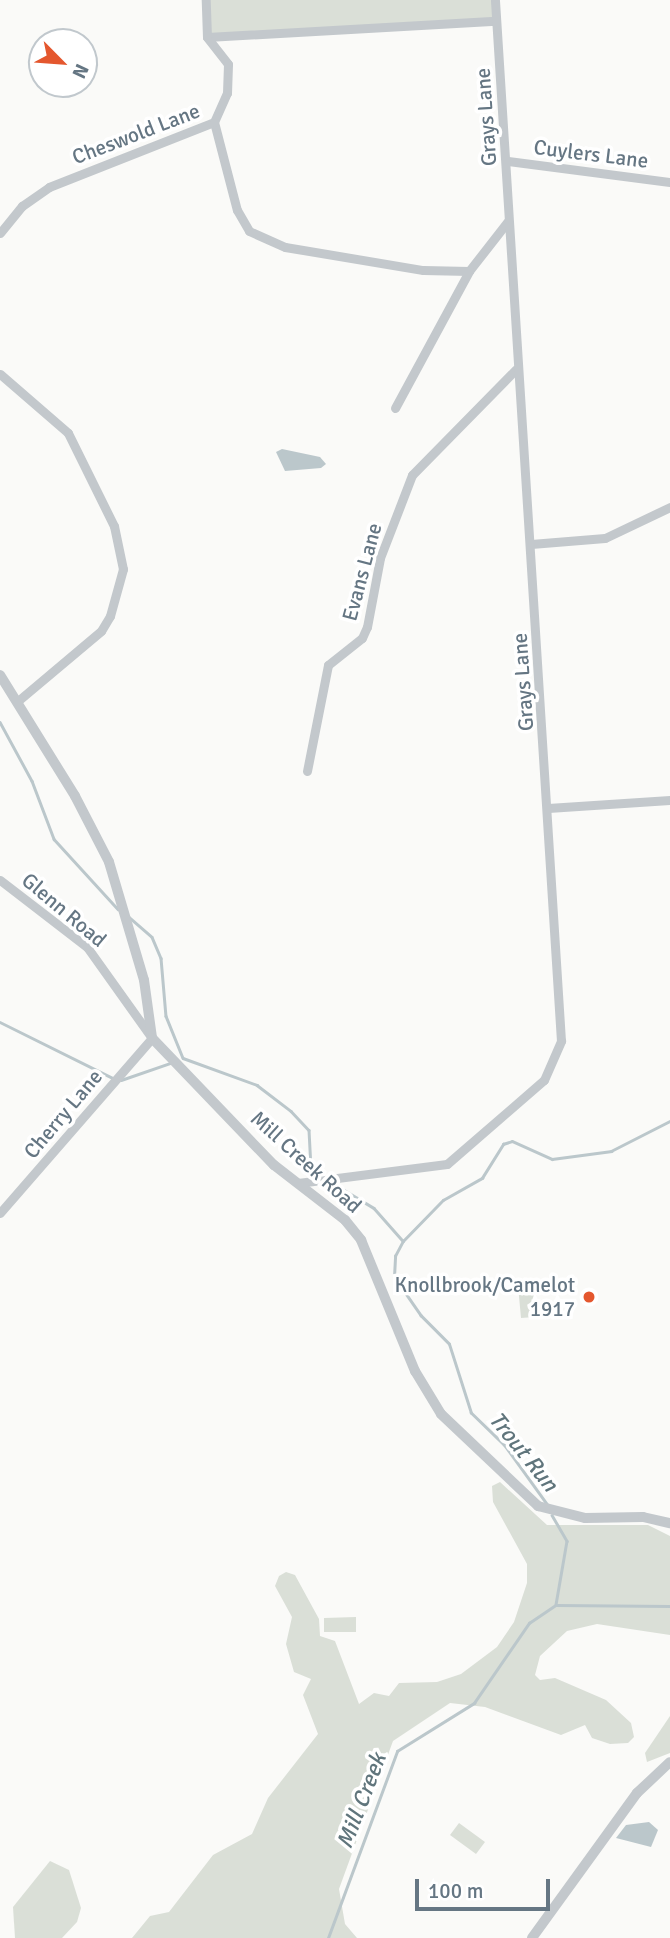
<!DOCTYPE html>
<style>
body{margin:0}
#map{position:relative;width:670px;height:1938px;overflow:hidden;background:#fafaf8;font-family:Signika,sans-serif}
div>[style]{position:absolute}
[style*='--x']{left:calc(var(--x)*1px);top:calc(var(--y)*1px);width:calc(var(--w)*1px);rotate:calc(var(--a)*1deg)}
.green>*{inset:0;background:#dadfd7}
.water>*{inset:0;background:#bbc7cb}
.stream>*{height:2.5px;margin:-1.25px;padding:0 1.25px;transform-origin:1.25px;border-radius:1.25px;background:#bbc7cb}
.minor>*{height:9px;margin:-4.5px;padding:0 4.5px;transform-origin:4.5px;border-radius:4.5px;background:#c3c8cc}
.tertiary>*{height:10px;margin:-5px;padding:0 5px;transform-origin:5px;border-radius:5px;background:#c3c8cc}
.dots>*{width:19px;height:19px;translate:-50% -50%;box-sizing:border-box;border:4px solid #fff;border-radius:50%}
span{translate:-50% -50%;white-space:nowrap;text-align:center;line-height:1.15;-webkit-text-stroke:7px #fff;paint-order:stroke}
.street-label{font-size:21px;color:#657683}
.poi-label{font-size:21px;color:#657683}
.right{translate:-100% -50%;text-align:right}
.water-label{font-size:23px;color:#60757c;font-style:italic}
.north{position:absolute;left:28px;top:28px;width:70px;height:70px;box-sizing:border-box;background:#fff;border:2px solid #c1c8cd;border-radius:50%;rotate:115deg;font-size:19px;font-weight:700;line-height:28px;text-align:center;color:#657683}
.north::after{content:'';display:block;margin:auto;width:24px;height:32px;background:#e4572e;clip-path:polygon(50% 0,100% 100%,50% 72%,0 100%)}
.scale{position:absolute;left:415px;top:1879px;width:135px;height:32px;box-sizing:border-box;border:4px solid #657683;border-top:0;padding-left:9px;font-size:21px;line-height:24px;white-space:nowrap;color:#657683;-webkit-text-stroke:5px #fff;paint-order:stroke}
</style>
<div id="map">
<div class="green">
<i style="clip-path:polygon(206px 0,495px 0,496px 21px,207px 37px)"></i>
<i style="clip-path:polygon(533px 1285px,535px 1317px,521px 1318px,518px 1286px)"></i>
<i style="clip-path:polygon(500px 1482px,547px 1525px,648px 1525px,670px 1536px,670px 1635px,597px 1624px,567px 1631px,540px 1656px,535px 1675px,540px 1680px,555px 1678px,606px 1700px,631px 1723px,634px 1737px,628px 1743px,610px 1744px,592px 1738px,585px 1725px,561px 1735px,485px 1707px,450px 1703px,393px 1741px,339px 1889px,345px 1924px,357px 1938px,132px 1938px,150px 1916px,169px 1912px,213px 1855px,252px 1834px,268px 1798px,318px 1734px,303px 1695px,311px 1679px,294px 1672px,286px 1644px,292px 1617px,275px 1586px,279px 1576px,286px 1572px,295px 1575px,319px 1619px,320px 1636px,335px 1641px,359px 1704px,374px 1693px,389px 1696px,399px 1683px,437px 1682px,461px 1674px,497px 1647px,514px 1622px,527px 1583px,527px 1564px,493px 1502px,492px 1486px)"></i>
<i style="clip-path:polygon(356px 1617px,356px 1632px,324px 1632px,324px 1618px)"></i>
<i style="clip-path:polygon(670px 1716px,670px 1753px,647px 1762px,645px 1753px)"></i>
<i style="clip-path:polygon(459px 1823px,485px 1842px,476px 1854px,450px 1835px)"></i>
<i style="clip-path:polygon(50px 1861px,69px 1870px,81px 1908px,77px 1922px,62px 1938px,15px 1938px,13px 1907px)"></i>
</div>
<div class="water">
<i style="clip-path:polygon(282px 449px,320px 457px,326px 464px,321px 468px,285px 471px,276px 452px)"></i>
<i style="clip-path:polygon(649px 1822px,658px 1830px,651px 1847px,616px 1838px,626px 1825px)"></i>
</div>
<div class="stream">
<i style="--x:0;--y:722;--w:67;--a:61.5"></i>
<i style="--x:32;--y:781;--w:62;--a:69.2"></i>
<i style="--x:54;--y:839;--w:95;--a:47.6"></i>
<i style="--x:129;--y:917;--w:30;--a:41"></i>
<i style="--x:152;--y:937;--w:23;--a:67"></i>
<i style="--x:161;--y:958;--w:58;--a:85.1"></i>
<i style="--x:166;--y:1016;--w:45;--a:68"></i>
<i style="--x:183;--y:1058;--w:79;--a:20"></i>
<i style="--x:257;--y:1085;--w:43;--a:37.4"></i>
<i style="--x:291;--y:1111;--w:26;--a:47"></i>
<i style="--x:309;--y:1130;--w:39;--a:87"></i>
<i style="--x:311;--y:1169;--w:14;--a:36"></i>
<i style="--x:0;--y:1022;--w:128;--a:26.4"></i>
<i style="--x:121;--y:1080;--w:52;--a:-19.1"></i>
<i style="--x:331;--y:1182;--w:50;--a:31.2"></i>
<i style="--x:374;--y:1208;--w:44;--a:48.7"></i>
<i style="--x:548;--y:1506;--w:75;--a:-125.8"></i>
<i style="--x:504;--y:1445;--w:46;--a:-135.9"></i>
<i style="--x:471;--y:1413;--w:72;--a:-107.7"></i>
<i style="--x:449;--y:1344;--w:40;--a:-135"></i>
<i style="--x:421;--y:1316;--w:47;--a:-124.7"></i>
<i style="--x:394;--y:1277;--w:21;--a:-87"></i>
<i style="--x:395;--y:1256;--w:17;--a:-62"></i>
<i style="--x:403;--y:1241;--w:57;--a:-45.7"></i>
<i style="--x:443;--y:1200;--w:45;--a:-29.4"></i>
<i style="--x:482;--y:1178;--w:40;--a:-58"></i>
<i style="--x:503;--y:1144;--w:9;--a:-18"></i>
<i style="--x:512;--y:1141;--w:44;--a:24.2"></i>
<i style="--x:552;--y:1159;--w:60;--a:-7.7"></i>
<i style="--x:611;--y:1151;--w:66;--a:-27"></i>
<i style="--x:552;--y:1515;--w:30;--a:60"></i>
<i style="--x:567;--y:1541;--w:65;--a:99.8"></i>
<i style="--x:328;--y:1938;--w:199;--a:-69.7"></i>
<i style="--x:397;--y:1751;--w:91;--a:-31.9"></i>
<i style="--x:474;--y:1703;--w:97;--a:-55.5"></i>
<i style="--x:529;--y:1623;--w:32;--a:-34"></i>
<i style="--x:556;--y:1605;--w:114;--a:0.5"></i>
</div>
<div class="minor">
<i style="--x:207;--y:37;--w:289;--a:-3.2"></i>
<i style="--x:214;--y:122;--w:91;--a:75.4"></i>
<i style="--x:237;--y:210;--w:24;--a:60"></i>
<i style="--x:249;--y:231;--w:39;--a:24"></i>
<i style="--x:285;--y:247;--w:140;--a:9.5"></i>
<i style="--x:423;--y:270;--w:46;--a:1.2"></i>
<i style="--x:469;--y:271;--w:63;--a:-52"></i>
<i style="--x:508;--y:161;--w:163;--a:7.4"></i>
<i style="--x:0;--y:233;--w:35;--a:-51"></i>
<i style="--x:22;--y:206;--w:33;--a:-35"></i>
<i style="--x:49;--y:187;--w:177;--a:-21.5"></i>
<i style="--x:214;--y:122;--w:32;--a:-66"></i>
<i style="--x:227;--y:93;--w:29;--a:-88"></i>
<i style="--x:228;--y:64;--w:34;--a:-128"></i>
<i style="--x:207;--y:37;--w:37;--a:-92"></i>
<i style="--x:0;--y:374;--w:90;--a:40.9"></i>
<i style="--x:68;--y:433;--w:104;--a:63.7"></i>
<i style="--x:114;--y:526;--w:44;--a:78.2"></i>
<i style="--x:123;--y:569;--w:49;--a:105.5"></i>
<i style="--x:110;--y:616;--w:17;--a:121"></i>
<i style="--x:101;--y:631;--w:107;--a:139.9"></i>
<i style="--x:395;--y:408;--w:156;--a:-61.6"></i>
<i style="--x:531;--y:544;--w:74;--a:-4.6"></i>
<i style="--x:605;--y:538;--w:72;--a:-25.5"></i>
<i style="--x:307;--y:771;--w:108;--a:-78.8"></i>
<i style="--x:328;--y:665;--w:43;--a:-38.5"></i>
<i style="--x:362;--y:638;--w:12;--a:-66"></i>
<i style="--x:367;--y:627;--w:70;--a:-79.3"></i>
<i style="--x:380;--y:558;--w:89;--a:-68.9"></i>
<i style="--x:412;--y:475;--w:148;--a:-45.5"></i>
<i style="--x:548;--y:808;--w:122;--a:-3.8"></i>
<i style="--x:0;--y:880;--w:110;--a:37.6"></i>
<i style="--x:87;--y:947;--w:112;--a:54.5"></i>
<i style="--x:152;--y:1038;--w:232;--a:131"></i>
<i style="--x:298;--y:1183;--w:150;--a:-7.3"></i>
<i style="--x:447;--y:1164;--w:128;--a:-40.9"></i>
<i style="--x:544;--y:1080;--w:43;--a:-66.4"></i>
<i style="--x:561;--y:1041;--w:1043;--a:-93.63"></i>
</div>
<div class="tertiary">
<i style="--x:0;--y:675;--w:142;--a:58.2"></i>
<i style="--x:75;--y:796;--w:74;--a:62.7"></i>
<i style="--x:109;--y:862;--w:123;--a:73.5"></i>
<i style="--x:144;--y:980;--w:59;--a:82.1"></i>
<i style="--x:152;--y:1038;--w:176;--a:46.2"></i>
<i style="--x:274;--y:1165;--w:90;--a:37.8"></i>
<i style="--x:345;--y:1220;--w:26;--a:51"></i>
<i style="--x:361;--y:1240;--w:142;--a:67.6"></i>
<i style="--x:415;--y:1371;--w:50;--a:58.8"></i>
<i style="--x:441;--y:1414;--w:134;--a:43.5"></i>
<i style="--x:538;--y:1506;--w:49;--a:14.3"></i>
<i style="--x:585;--y:1518;--w:58;--a:-1"></i>
<i style="--x:643;--y:1517;--w:28;--a:13"></i>
<i style="--x:532;--y:1938;--w:179;--a:-54.1"></i>
<i style="--x:637;--y:1793;--w:45;--a:-43.2"></i>
</div>
<div class="dots">
<i style="left:589px;top:1297px;background:#e4572e"></i>
</div>
<div class="street-label">
<span style="left:486px;top:117px;rotate:-94deg">Grays Lane</span>
<span style="left:136px;top:134px;rotate:-21deg">Cheswold Lane</span>
<span style="left:591px;top:154px;rotate:7deg">Cuylers Lane</span>
<span style="left:362px;top:572px;rotate:-75deg">Evans Lane</span>
<span style="left:523px;top:682px;rotate:-94deg">Grays Lane</span>
<span style="left:64px;top:910px;rotate:40deg">Glenn Road</span>
<span style="left:63px;top:1114px;rotate:-50deg">Cherry Lane</span>
<span style="left:306px;top:1162px;rotate:42deg">Mill Creek Road</span>
</div>
<div class="poi-label">
<span class="right" style="left:575px;top:1297px">Knollbrook/Camelot<br>1917</span>
</div>
<div class="water-label">
<span style="left:523px;top:1452px;rotate:51deg">Trout Run</span>
<span style="left:362px;top:1801px;rotate:-69deg">Mill Creek</span>
</div>
<div class="north">N</div>
<div class="scale">100 m</div>
</div>
